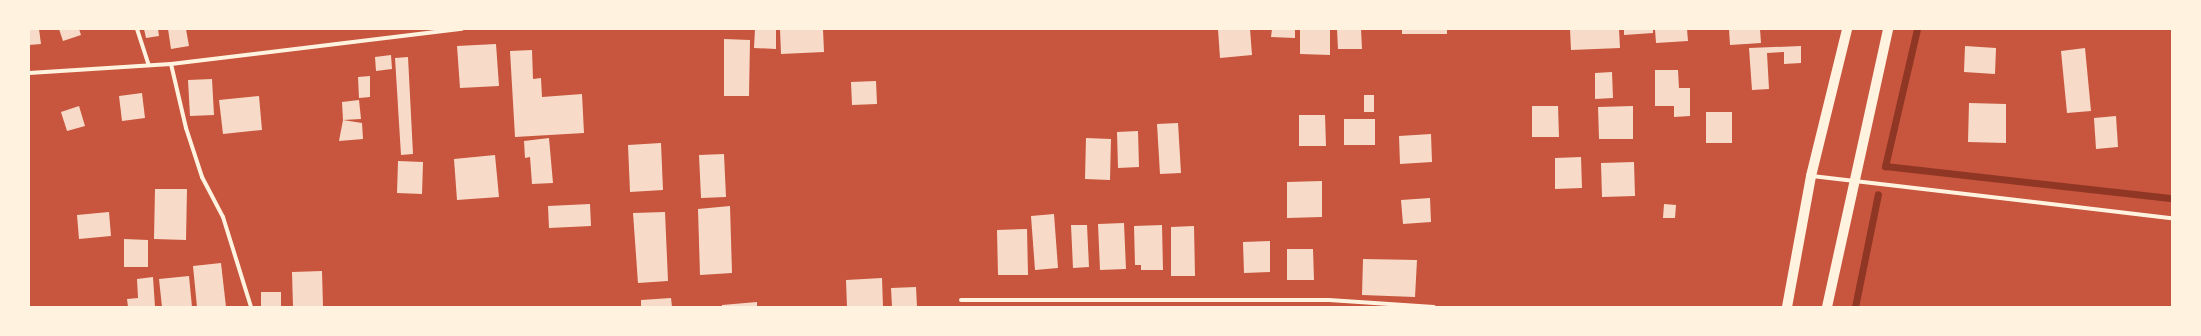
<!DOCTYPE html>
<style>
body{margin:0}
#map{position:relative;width:2201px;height:336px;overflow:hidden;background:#c8553d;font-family:Signika,sans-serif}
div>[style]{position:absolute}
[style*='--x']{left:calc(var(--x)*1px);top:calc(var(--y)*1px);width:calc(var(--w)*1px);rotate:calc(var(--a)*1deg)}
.stream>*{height:7px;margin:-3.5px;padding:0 3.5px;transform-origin:3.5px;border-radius:3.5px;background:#8f3625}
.building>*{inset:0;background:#f7dbc8}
.minor>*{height:4px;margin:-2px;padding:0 2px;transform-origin:2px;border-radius:2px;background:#fff3e0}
.primary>*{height:10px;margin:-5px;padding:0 5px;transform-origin:5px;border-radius:5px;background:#fff3e0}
span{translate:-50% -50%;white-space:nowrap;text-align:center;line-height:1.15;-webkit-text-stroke:4px #fff3e0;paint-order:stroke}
.frame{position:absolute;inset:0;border:30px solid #fff3e0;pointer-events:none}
</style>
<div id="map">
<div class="stream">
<i style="--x:1917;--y:29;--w:141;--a:103.1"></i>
<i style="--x:1885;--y:166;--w:289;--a:6.4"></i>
<i style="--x:1855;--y:307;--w:115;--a:-78.5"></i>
</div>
<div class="building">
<i style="clip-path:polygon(29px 29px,39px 29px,41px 44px,29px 45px)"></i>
<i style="clip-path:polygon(59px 29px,79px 29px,81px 35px,63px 41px)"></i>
<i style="clip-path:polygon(144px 29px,158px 29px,159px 36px,146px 38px)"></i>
<i style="clip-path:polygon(168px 29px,186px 29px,189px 46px,171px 49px)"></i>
<i style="clip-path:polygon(755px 29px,776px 29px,776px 49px,754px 48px)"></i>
<i style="clip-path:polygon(780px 29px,823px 29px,824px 52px,781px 54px)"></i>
<i style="clip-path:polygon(1218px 29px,1250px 29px,1252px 55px,1220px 58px)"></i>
<i style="clip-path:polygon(1272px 29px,1295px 29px,1295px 38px,1271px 37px)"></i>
<i style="clip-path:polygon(1300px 29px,1330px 29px,1330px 55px,1300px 54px)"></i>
<i style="clip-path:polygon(1337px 29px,1361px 29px,1362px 49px,1338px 49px)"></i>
<i style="clip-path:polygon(1402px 29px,1447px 29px,1447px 34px,1402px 34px)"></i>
<i style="clip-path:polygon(1570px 29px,1619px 29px,1620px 48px,1571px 50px)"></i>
<i style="clip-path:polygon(1624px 29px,1653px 29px,1653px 33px,1624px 35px)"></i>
<i style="clip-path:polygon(1655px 29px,1687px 29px,1688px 41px,1656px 43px)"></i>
<i style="clip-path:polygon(1729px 29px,1760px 29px,1761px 43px,1730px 45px)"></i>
<i style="clip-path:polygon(724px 39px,750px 40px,749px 96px,724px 96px)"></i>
<i style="clip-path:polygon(496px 44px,499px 86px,460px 88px,457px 46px)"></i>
<i style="clip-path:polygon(1801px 46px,1801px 63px,1784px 64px,1784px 52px,1767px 53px,1769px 89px,1752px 90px,1749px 48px)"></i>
<i style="clip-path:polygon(1965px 46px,1996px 48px,1995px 74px,1964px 72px)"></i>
<i style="clip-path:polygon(2085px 48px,2091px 111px,2067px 113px,2061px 51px)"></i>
<i style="clip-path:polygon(532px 50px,533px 79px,541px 78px,542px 97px,582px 94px,584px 133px,515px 137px,510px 51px)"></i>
<i style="clip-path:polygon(391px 55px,392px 69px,376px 71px,375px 57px)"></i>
<i style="clip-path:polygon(408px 57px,413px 154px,401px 155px,395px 58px)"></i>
<i style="clip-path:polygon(1655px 70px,1678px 70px,1679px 88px,1690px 88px,1690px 116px,1674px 117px,1674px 106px,1655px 106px)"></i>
<i style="clip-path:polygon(1612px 72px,1613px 98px,1595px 99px,1595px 73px)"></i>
<i style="clip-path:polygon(370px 76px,370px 97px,359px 98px,358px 77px)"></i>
<i style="clip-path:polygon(212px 79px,214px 115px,190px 116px,188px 80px)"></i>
<i style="clip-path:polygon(876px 81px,877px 104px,852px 105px,851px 82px)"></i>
<i style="clip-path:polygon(142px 93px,145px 118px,122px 121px,119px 96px)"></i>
<i style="clip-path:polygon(1364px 95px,1374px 95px,1374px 112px,1364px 112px)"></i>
<i style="clip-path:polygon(259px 96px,262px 130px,223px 134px,219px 100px)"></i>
<i style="clip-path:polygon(359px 100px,361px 119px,343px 120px,342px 102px)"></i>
<i style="clip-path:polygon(1969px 103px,2006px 104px,2006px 143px,1968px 142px)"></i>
<i style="clip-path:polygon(79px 106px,85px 126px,67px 131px,61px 112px)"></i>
<i style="clip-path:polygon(1532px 106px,1558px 106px,1559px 137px,1532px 137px)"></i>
<i style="clip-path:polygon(1633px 106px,1633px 139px,1599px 139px,1598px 107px)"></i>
<i style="clip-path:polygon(1706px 112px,1732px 112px,1732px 143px,1706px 143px)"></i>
<i style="clip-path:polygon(1299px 115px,1325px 115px,1326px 146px,1299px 146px)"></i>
<i style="clip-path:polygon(2116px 116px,2118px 147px,2096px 149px,2094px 118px)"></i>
<i style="clip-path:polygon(1344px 119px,1375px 119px,1375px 145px,1344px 145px)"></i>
<i style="clip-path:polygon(343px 120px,362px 123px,363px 139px,339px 141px)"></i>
<i style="clip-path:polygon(1178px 123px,1181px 173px,1160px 174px,1157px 124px)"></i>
<i style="clip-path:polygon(1138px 131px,1139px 167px,1118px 168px,1117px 132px)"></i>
<i style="clip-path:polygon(1431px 134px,1432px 162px,1400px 164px,1399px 136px)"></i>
<i style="clip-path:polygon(549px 138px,553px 183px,532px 184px,530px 157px,525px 158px,524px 141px)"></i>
<i style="clip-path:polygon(1086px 138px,1111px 139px,1110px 180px,1085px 179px)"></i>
<i style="clip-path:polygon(661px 143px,663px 190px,630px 192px,628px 145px)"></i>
<i style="clip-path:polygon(724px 154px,726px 197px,701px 198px,699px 155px)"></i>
<i style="clip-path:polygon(495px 155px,499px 197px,457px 200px,454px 159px)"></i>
<i style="clip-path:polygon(1581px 157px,1582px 188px,1555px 189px,1555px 158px)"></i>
<i style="clip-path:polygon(398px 161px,423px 162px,422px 194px,397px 193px)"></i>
<i style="clip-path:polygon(1634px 162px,1635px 196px,1602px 197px,1601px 163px)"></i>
<i style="clip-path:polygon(1322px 181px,1322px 217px,1287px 218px,1287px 182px)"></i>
<i style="clip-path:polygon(155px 189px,187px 189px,186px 240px,154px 239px)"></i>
<i style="clip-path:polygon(1430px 198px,1431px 222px,1403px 224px,1401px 200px)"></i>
<i style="clip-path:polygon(590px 204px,591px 226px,549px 228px,548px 206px)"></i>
<i style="clip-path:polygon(1664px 204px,1676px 205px,1675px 218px,1663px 218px)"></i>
<i style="clip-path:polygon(730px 206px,732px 273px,700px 275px,698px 209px)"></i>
<i style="clip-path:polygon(109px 212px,111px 236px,79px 239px,77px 215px)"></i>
<i style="clip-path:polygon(665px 212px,668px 281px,638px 283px,633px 213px)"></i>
<i style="clip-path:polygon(1054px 214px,1058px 268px,1035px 270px,1031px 216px)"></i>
<i style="clip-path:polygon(1124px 223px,1126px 269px,1100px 270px,1098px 224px)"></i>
<i style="clip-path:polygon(1071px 225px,1087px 225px,1089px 267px,1073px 268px)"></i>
<i style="clip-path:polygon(1162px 225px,1163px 270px,1141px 270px,1141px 265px,1135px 265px,1134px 226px)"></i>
<i style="clip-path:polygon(1194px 226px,1195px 276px,1171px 276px,1171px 227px)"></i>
<i style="clip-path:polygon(1027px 229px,1028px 275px,998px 275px,997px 230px)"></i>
<i style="clip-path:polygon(124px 239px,148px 240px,148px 267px,124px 267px)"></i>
<i style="clip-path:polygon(1270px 241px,1270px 272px,1244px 273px,1243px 242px)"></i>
<i style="clip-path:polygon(1287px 249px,1313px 249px,1314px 280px,1287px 280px)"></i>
<i style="clip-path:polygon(1363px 259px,1417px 260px,1415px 297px,1362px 295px)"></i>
<i style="clip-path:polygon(221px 263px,226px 307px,197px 307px,193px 266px)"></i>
<i style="clip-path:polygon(322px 271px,323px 307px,293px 307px,292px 272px)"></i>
<i style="clip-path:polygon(189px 276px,192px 307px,162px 307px,159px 279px)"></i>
<i style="clip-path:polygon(153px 277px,155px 307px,128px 307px,127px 299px,138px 298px,137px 279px)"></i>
<i style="clip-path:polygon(882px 278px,883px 307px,847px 307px,846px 280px)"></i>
<i style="clip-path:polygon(916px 287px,917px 307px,892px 307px,891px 288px)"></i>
<i style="clip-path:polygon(261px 292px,281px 292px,281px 307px,261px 307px)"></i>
<i style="clip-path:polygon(671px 298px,672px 307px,641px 307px,641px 300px)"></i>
<i style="clip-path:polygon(757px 302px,757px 307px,722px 307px,722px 305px)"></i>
</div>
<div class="minor">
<i style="--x:137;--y:29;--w:38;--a:72"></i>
<i style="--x:171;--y:64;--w:66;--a:76.8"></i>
<i style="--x:186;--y:128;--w:52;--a:71.9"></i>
<i style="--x:202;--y:177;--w:45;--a:62.3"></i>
<i style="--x:223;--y:217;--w:94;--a:72.7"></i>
<i style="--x:29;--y:73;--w:142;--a:-3.6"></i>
<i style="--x:171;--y:64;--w:293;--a:-6.9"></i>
<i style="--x:1812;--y:176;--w:362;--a:6.7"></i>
<i style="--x:961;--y:300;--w:368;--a:0"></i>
<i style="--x:1329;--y:300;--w:105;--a:3.8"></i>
</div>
<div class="primary">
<i style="--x:1787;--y:307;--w:133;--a:-79.6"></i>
<i style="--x:1811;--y:176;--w:151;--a:-76.2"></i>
<i style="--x:1827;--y:307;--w:285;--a:-77.6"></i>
</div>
<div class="frame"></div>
</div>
